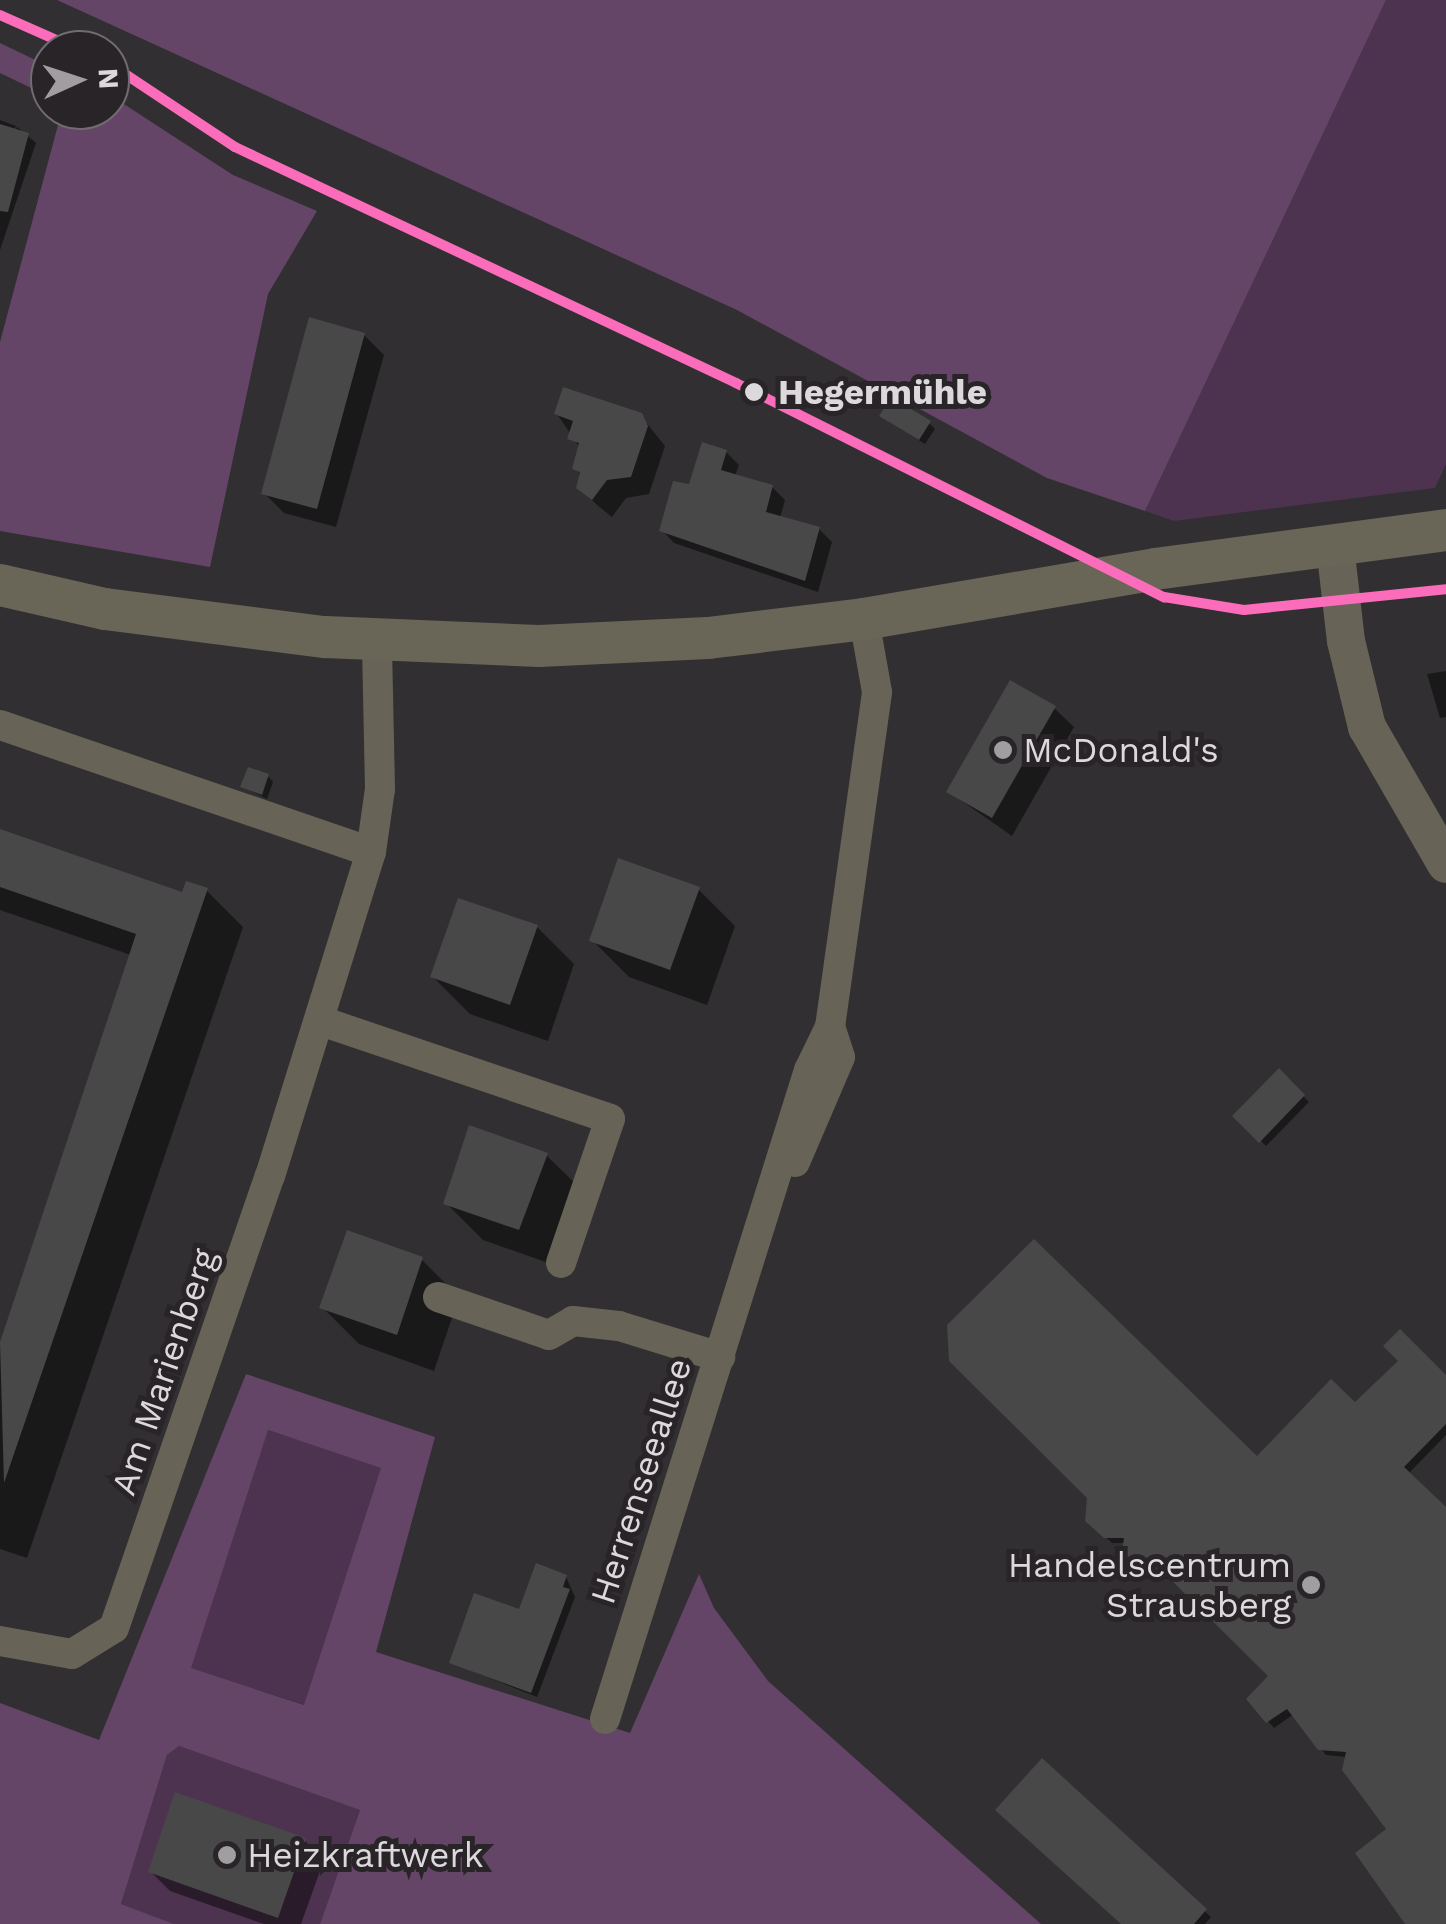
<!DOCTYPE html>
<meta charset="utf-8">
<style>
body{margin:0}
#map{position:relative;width:1446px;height:1924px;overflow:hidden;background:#312f31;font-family:"Work Sans",sans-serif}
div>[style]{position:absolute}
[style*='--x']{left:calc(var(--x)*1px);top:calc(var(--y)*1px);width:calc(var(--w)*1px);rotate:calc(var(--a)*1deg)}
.green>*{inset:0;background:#4d334f}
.forest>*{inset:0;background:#644567}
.shadow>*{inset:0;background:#0007}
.building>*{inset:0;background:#494849}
.minor>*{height:30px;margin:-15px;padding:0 15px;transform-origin:15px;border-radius:15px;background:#676356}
.tertiary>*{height:38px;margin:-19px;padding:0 19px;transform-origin:19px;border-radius:19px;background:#676356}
.secondary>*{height:42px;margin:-21px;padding:0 21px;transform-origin:21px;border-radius:21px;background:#696557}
.tram-1>*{height:10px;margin:-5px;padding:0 5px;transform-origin:5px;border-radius:5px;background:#fb6dba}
.dots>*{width:28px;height:28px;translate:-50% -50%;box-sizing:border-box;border:5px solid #282428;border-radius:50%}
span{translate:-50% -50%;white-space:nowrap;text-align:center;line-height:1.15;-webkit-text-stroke:10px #282428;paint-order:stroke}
.stop-label{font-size:35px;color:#dcd9dc;font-weight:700}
.left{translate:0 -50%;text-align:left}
.poi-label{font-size:35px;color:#dcd9dc}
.right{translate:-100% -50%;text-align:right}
.street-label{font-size:35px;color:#dcd9dc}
.north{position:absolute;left:30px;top:30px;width:100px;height:100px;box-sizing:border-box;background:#282428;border:2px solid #706c70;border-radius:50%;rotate:87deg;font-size:28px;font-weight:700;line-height:40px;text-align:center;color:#dcd9dc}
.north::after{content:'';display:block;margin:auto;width:35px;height:45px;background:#a09ea0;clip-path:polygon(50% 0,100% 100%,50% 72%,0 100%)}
</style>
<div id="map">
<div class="green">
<i style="clip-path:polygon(1386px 0,1446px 0,1446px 464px,1435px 488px,1174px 521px,1145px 511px)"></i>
<i style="clip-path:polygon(267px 1430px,382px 1467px,305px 1705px,190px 1668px)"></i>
<i style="clip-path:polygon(179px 1746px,360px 1810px,320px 1924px,174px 1924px,121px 1904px,167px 1755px)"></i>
</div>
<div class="forest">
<i style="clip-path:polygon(57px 0,1386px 0,1145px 511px,1047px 478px,737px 310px)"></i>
<i style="clip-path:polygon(0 43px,50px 67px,50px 97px,0 73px)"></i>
<i style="clip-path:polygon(110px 95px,233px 175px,317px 211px,268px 294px,210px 567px,0 531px,0 342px,62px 110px,110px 110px)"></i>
<i style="clip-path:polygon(evenodd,246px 1374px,435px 1437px,376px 1652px,630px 1733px,699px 1574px,714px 1608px,768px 1681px,1041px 1924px,320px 1924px,360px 1810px,179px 1746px,167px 1755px,121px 1904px,174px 1924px,0 1924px,0 1703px,99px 1740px,246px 1374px,268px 1430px,381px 1468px,304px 1705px,191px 1668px,268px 1430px)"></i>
</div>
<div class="shadow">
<i style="clip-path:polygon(0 120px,16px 126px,9px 140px,17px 127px,36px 143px,0 250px)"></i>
<i style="clip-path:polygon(364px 335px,384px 355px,336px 527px,284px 513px,264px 493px)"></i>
<i style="clip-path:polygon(557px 414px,641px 416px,665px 446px,649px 494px,626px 498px,612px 517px,597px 505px,579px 487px,580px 448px)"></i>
<i style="clip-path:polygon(888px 421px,929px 423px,935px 429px,925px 444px)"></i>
<i style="clip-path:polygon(726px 452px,739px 465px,735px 476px,772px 487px,785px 500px,780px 518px,819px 529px,832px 542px,818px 592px,674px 543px,662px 530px)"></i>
<i style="clip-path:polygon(1446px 671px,1446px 717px,1440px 718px,1427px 674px)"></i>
<i style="clip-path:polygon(1054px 708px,1074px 727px,1012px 836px,949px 792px)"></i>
<i style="clip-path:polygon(268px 776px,273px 782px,267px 799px,243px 787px)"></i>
<i style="clip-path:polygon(0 832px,184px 895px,206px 890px,243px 927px,27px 1558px,0 1549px,0 1347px,131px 955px,0 910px)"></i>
<i style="clip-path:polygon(698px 889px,735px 926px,707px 1005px,629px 977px,592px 940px)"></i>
<i style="clip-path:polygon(537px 927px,574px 964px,548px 1041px,470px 1014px,433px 977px)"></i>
<i style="clip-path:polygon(1279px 1072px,1309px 1102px,1266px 1146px,1236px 1116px)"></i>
<i style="clip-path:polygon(546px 1155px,584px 1192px,557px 1266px,483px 1240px,446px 1203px)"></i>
<i style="clip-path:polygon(422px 1260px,459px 1297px,434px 1371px,359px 1344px,322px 1307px)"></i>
<i style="clip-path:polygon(1446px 1379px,1446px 1435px,1408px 1474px,1446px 1510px,1446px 1924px,1408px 1924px,1389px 1830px,1347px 1757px,1326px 1755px,1294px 1714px,1274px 1728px,1249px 1699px,1271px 1676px,1173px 1579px,1149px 1579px,1124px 1555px,1126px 1543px,1112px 1543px,1094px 1527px,1257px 1459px,1355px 1406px)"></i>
<i style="clip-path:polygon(566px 1577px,575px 1597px,537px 1697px,452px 1663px)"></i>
<i style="clip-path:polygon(1042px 1762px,1211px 1917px,1205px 1924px,1124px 1924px)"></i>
<i style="clip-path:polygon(304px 1840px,324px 1860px,301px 1924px,264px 1924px,170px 1891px,151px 1872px)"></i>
</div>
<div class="building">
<i style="clip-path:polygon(0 124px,29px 133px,8px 212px,0 211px)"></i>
<i style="clip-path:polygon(309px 317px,365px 333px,317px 509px,261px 494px)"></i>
<i style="clip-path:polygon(563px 387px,642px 413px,648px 426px,631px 477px,607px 480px,592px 500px,576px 488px,580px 472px,572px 469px,579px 443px,567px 439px,573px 421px,554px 414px)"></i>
<i style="clip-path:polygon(891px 397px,931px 421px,919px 440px,879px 416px)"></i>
<i style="clip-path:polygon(702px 442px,727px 450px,721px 470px,773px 485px,766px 512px,820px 527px,805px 581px,659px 531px,673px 481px,689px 484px)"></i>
<i style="clip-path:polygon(1010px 680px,1056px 706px,992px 818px,946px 792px)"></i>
<i style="clip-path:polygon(248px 767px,269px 774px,262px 795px,240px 787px)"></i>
<i style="clip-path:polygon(0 829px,182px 892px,186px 881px,208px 888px,4px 1483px,0 1342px,136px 934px,0 887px)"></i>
<i style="clip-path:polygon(618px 858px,700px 887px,670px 970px,589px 941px)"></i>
<i style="clip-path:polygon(458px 898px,538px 925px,510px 1005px,430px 977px)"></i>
<i style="clip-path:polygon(1279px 1068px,1305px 1095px,1259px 1143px,1232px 1116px)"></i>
<i style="clip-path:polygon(469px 1125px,548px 1153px,519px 1230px,443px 1204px)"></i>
<i style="clip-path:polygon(347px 1230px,423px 1257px,397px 1335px,319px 1308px)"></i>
<i style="clip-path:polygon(1034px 1239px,1257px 1456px,1331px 1379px,1355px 1402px,1398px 1361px,1383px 1346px,1400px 1329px,1446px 1375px,1446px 1424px,1404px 1467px,1446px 1507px,1446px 1924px,1405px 1924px,1355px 1853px,1386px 1829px,1342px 1770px,1346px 1752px,1318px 1750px,1287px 1709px,1266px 1723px,1246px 1699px,1268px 1676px,1165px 1574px,1140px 1574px,1121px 1556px,1124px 1538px,1104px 1538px,1085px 1521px,1087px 1498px,949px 1361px,947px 1325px)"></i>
<i style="clip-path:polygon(536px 1563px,567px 1575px,563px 1587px,570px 1589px,531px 1693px,449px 1663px,474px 1593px,519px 1609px)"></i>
<i style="clip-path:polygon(1042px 1758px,1207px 1909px,1194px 1924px,1121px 1924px,995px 1810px)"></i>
<i style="clip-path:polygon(175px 1792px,306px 1838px,278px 1918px,148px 1872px)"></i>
</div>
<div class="minor">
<i style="--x:0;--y:725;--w:392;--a:18.9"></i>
<i style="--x:321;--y:1021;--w:305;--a:18.7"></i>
<i style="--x:610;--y:1119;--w:152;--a:108.8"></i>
<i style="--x:795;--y:1162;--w:114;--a:-66.8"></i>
<i style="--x:840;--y:1057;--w:32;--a:-108"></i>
<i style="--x:438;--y:1297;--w:117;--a:18.9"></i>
<i style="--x:549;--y:1335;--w:28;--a:-30"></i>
<i style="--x:573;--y:1321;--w:46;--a:6.2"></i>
<i style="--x:619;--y:1326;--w:106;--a:17.1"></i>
<i style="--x:0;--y:1641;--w:73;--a:10.2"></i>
<i style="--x:72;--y:1654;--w:49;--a:-31.8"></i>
<i style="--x:114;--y:1628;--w:478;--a:-71"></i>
<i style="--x:270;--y:1176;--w:339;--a:-72.7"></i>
<i style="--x:371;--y:852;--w:64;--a:-81.9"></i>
<i style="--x:380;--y:789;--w:149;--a:-91.2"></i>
<i style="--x:605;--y:1719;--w:680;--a:-72.55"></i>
<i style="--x:809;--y:1070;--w:48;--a:-64"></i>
<i style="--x:830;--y:1027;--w:338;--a:-82"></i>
<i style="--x:877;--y:692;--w:74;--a:-100.1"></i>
</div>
<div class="tertiary">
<i style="--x:1335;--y:546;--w:96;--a:83.4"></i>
<i style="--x:1346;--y:641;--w:89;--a:76.3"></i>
<i style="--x:1367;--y:727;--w:158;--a:60"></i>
</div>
<div class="secondary">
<i style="--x:0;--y:585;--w:108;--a:12.9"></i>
<i style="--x:105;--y:609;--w:222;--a:7.3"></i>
<i style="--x:325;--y:637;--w:214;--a:2.4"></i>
<i style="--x:539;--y:646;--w:169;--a:-2.7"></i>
<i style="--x:708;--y:638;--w:157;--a:-6.9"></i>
<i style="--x:864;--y:619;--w:295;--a:-9.7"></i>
<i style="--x:1155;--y:569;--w:294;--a:-7.6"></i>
</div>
<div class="tram-1">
<i style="--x:0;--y:15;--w:86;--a:23.9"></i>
<i style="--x:110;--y:64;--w:150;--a:33.6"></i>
<i style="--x:235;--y:147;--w:554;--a:25.22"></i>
<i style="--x:736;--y:383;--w:479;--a:26.6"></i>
<i style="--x:1164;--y:597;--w:81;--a:9.2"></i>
<i style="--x:1244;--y:610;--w:203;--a:-5.9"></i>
</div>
<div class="dots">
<i style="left:754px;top:392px;background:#dcd9dc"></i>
<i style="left:1003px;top:750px;background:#a09ea0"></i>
<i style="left:1311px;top:1585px;background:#a09ea0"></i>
<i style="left:227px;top:1855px;background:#a09ea0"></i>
</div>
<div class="stop-label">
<span class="left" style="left:778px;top:392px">Hegermühle</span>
</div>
<div class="poi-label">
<span class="left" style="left:1023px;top:750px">McDonald's</span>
<span class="right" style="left:1291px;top:1585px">Handelscentrum<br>Strausberg</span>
<span class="left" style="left:247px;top:1855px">Heizkraftwerk</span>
</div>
<div class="street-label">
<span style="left:164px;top:1372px;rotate:-71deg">Am Marienberg</span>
<span style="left:641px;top:1481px;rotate:-72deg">Herrenseeallee</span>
</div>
<div class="north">N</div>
</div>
